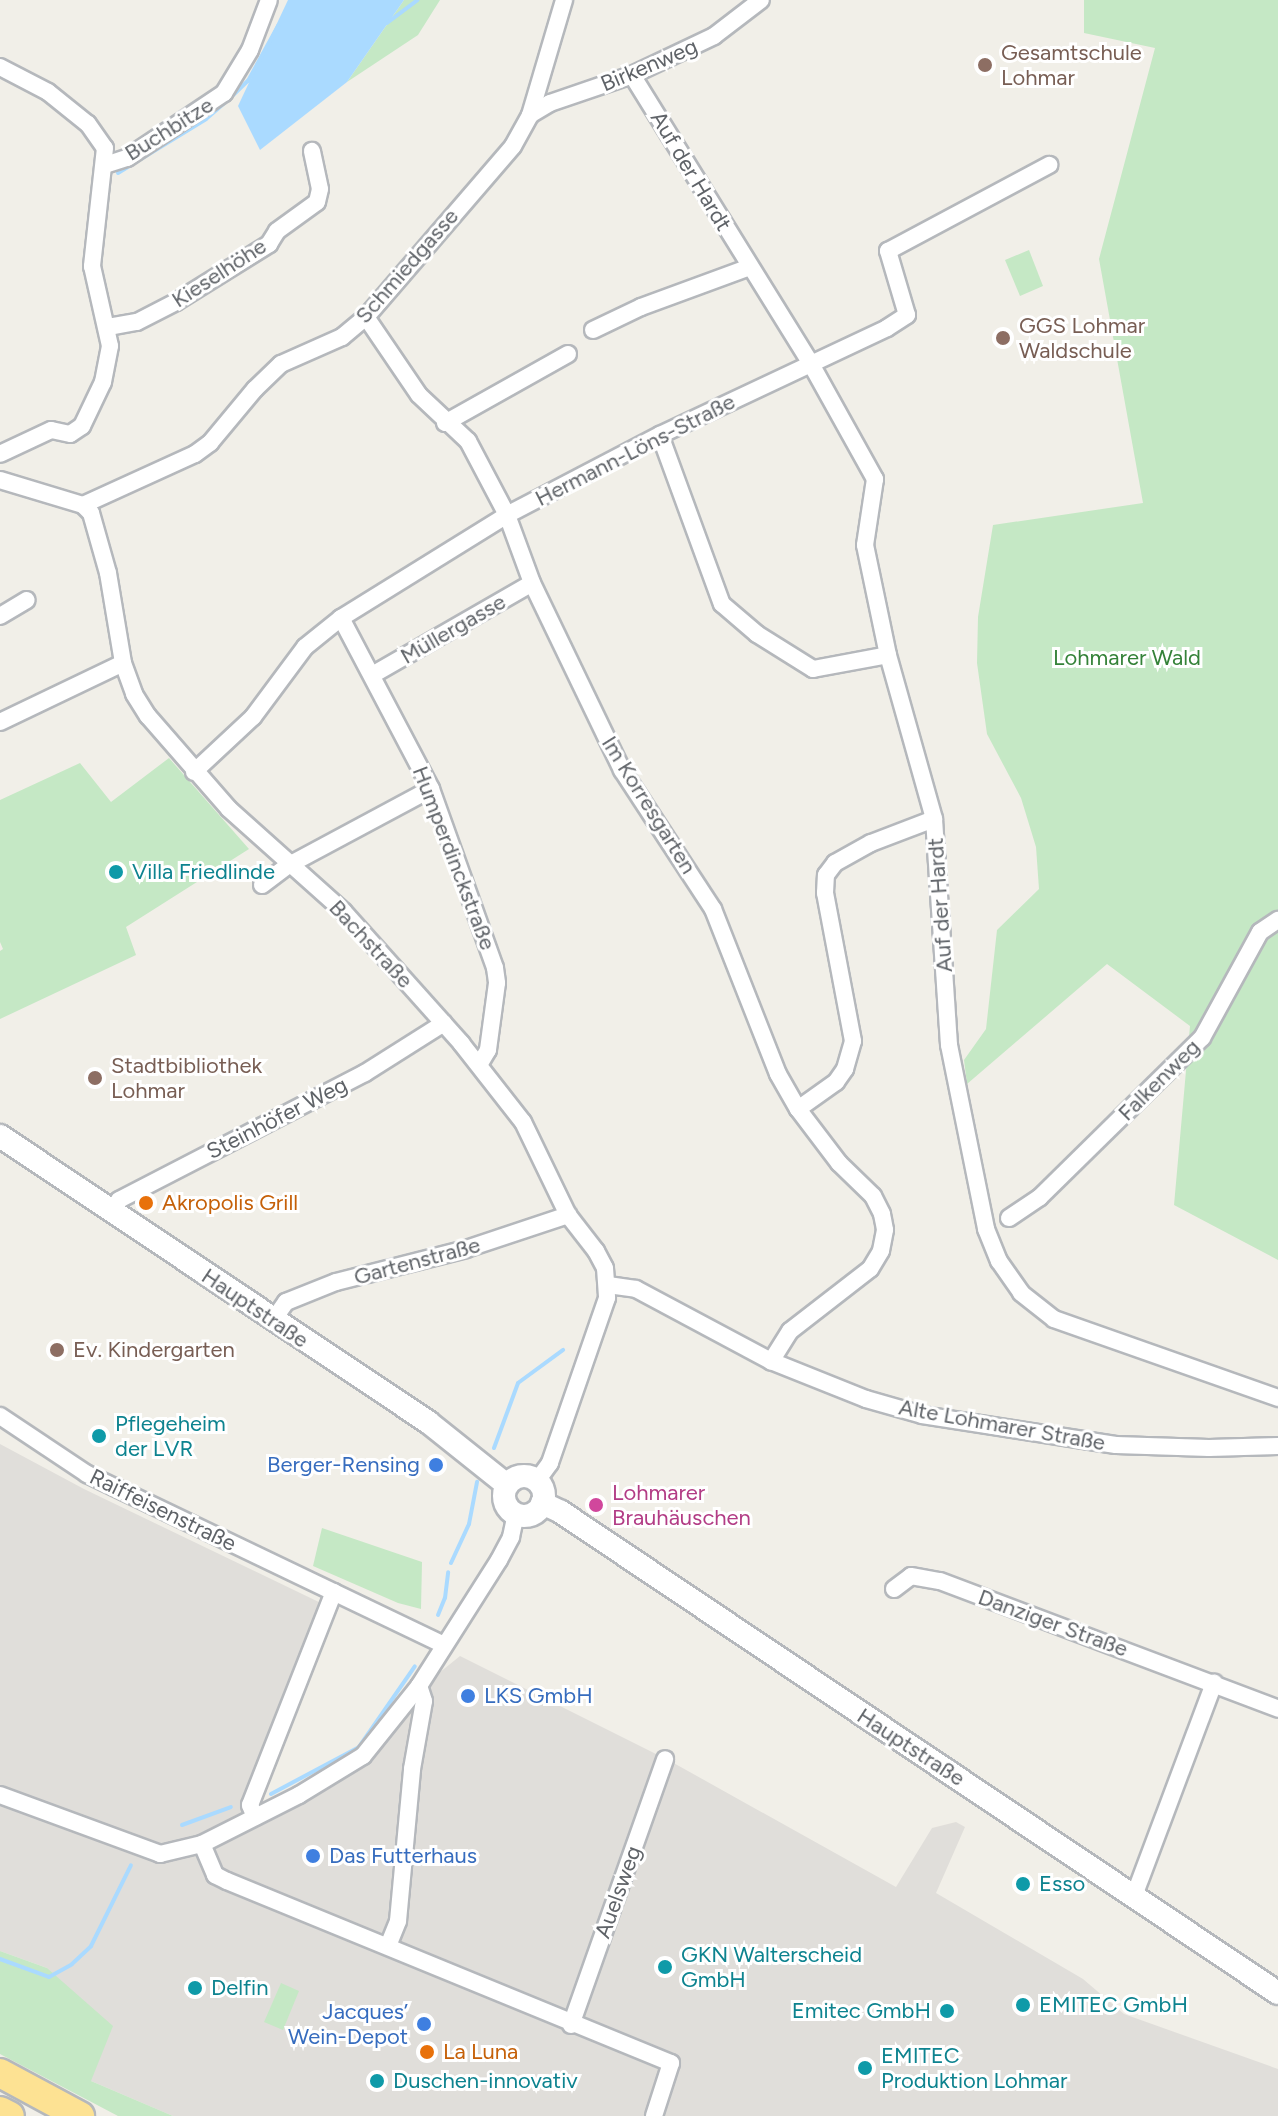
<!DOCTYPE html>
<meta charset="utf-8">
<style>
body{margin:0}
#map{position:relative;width:1278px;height:2116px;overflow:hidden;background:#f1efe8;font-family:Figtree,sans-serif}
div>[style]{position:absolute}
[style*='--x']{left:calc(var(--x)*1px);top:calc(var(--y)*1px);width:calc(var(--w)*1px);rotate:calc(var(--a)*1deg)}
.industrial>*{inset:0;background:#e0deda}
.green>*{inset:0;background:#c5e8c5}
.water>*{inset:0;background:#aadaff}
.stream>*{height:4px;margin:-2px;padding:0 2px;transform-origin:2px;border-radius:2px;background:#aadaff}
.roads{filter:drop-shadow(2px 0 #b5b8bc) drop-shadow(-2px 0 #b5b8bc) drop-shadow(0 2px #b5b8bc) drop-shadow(0 -2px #b5b8bc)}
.street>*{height:16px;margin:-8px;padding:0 8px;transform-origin:8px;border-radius:8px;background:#fff}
.secondary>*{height:22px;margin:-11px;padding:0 11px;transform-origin:11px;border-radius:11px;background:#fff}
.secondary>.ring{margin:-11px;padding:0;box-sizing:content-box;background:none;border:22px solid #fff;border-radius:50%}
.highway>*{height:28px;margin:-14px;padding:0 14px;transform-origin:14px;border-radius:14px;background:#fde293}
.dots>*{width:22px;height:22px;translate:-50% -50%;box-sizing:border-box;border:4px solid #fff;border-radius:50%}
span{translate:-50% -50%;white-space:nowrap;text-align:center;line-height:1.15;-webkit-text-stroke:6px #fff;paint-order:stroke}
.education-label{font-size:22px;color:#785e54}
.left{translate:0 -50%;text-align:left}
.street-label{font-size:22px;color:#5f6368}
.park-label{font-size:22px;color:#348238}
.culture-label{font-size:22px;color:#0d838f}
.right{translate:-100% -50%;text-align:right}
.food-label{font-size:22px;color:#c56008}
.shop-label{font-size:22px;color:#366cbe}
.hotel-label{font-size:22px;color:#b23c85}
</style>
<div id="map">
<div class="industrial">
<i style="clip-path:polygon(0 1444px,84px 1489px,325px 1605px,251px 1826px,378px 1752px,439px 1673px,460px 1656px,670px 1761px,896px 1887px,932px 1828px,956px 1822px,965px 1827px,936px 1893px,1083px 1979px,1124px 2014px,1278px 2069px,1278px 2116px,173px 2116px,91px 2081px,47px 1968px,0 1951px)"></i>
</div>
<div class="green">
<i style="clip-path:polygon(404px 0,440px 0,418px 35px,347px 82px)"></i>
<i style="clip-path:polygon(1084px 0,1278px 0,1278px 1260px,1174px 1205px,1190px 1026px,1107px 964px,967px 1084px,964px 1060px,986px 1029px,997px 930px,1039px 889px,1036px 847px,1021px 798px,987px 734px,977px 663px,978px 617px,993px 525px,1143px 503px,1099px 259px,1155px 48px,1084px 33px)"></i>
<i style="clip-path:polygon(1029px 250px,1043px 286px,1020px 296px,1005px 260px)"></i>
<i style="clip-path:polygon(169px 758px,249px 849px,126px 927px,136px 955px,0 1019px,0 951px,3px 949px,0 942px,0 800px,80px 763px,111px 802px)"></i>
<i style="clip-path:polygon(322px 1528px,422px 1562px,421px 1609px,398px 1603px,313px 1566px)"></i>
<i style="clip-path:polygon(0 1951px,47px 1968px,113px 2026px,91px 2081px,173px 2116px,118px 2116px,0 2054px)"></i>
<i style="clip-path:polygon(281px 1983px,299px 1991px,283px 2030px,264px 2022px)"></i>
</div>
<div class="water">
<i style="clip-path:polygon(288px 0,404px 0,347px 82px,260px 150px,238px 106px)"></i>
</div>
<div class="stream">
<i style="--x:387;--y:23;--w:38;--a:-37"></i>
<i style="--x:118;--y:173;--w:103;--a:-31.5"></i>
<i style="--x:206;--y:119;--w:29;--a:-41"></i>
<i style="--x:228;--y:100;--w:28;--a:-44"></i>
<i style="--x:248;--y:81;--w:63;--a:-61.4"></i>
<i style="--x:494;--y:1448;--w:69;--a:-69.7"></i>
<i style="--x:518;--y:1383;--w:56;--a:-36.3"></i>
<i style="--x:451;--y:1563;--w:43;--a:-65.2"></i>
<i style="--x:469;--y:1524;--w:43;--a:-79.2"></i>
<i style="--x:438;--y:1615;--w:18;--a:-68"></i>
<i style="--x:445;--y:1598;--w:26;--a:-83"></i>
<i style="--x:271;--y:1794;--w:100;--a:-28.1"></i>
<i style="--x:359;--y:1747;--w:98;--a:-55.3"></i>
<i style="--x:182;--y:1825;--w:52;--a:-20.2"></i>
<i style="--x:0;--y:1959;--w:52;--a:20.2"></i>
<i style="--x:49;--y:1977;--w:26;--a:-29"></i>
<i style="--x:72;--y:1964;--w:26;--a:-43"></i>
<i style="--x:91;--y:1946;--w:90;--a:-63.7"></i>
</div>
<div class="roads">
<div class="street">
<i style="--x:0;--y:67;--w:54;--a:27.5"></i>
<i style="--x:48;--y:92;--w:51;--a:38.7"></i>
<i style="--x:88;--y:124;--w:29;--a:55"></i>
<i style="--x:105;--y:148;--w:119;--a:96.3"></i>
<i style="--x:92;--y:266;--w:82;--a:77.3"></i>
<i style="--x:110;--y:346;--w:37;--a:101"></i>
<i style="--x:103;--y:382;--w:49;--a:115.5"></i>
<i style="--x:82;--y:426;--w:14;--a:146"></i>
<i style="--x:70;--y:434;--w:19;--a:-168"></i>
<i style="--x:51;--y:430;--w:56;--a:154.8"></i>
<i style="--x:632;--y:75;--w:340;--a:58.2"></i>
<i style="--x:811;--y:364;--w:132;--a:60.9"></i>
<i style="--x:875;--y:479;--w:67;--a:98.6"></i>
<i style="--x:865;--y:545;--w:112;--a:78.2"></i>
<i style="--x:888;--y:655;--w:170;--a:74.3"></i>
<i style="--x:934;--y:819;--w:226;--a:86.2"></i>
<i style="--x:949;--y:1045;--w:188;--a:78.6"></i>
<i style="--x:986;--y:1229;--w:35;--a:68"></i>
<i style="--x:999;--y:1261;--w:39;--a:55"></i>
<i style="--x:1021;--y:1293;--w:42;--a:38.2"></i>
<i style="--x:1054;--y:1319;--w:238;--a:19.4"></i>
<i style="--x:530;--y:115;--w:23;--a:-31"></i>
<i style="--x:550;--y:103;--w:87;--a:-18.9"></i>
<i style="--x:632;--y:75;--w:91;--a:-25.4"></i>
<i style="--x:714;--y:36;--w:59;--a:-37.5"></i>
<i style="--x:105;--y:165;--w:23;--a:-18"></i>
<i style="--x:127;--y:158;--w:117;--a:-33.8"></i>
<i style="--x:224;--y:93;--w:50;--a:-58.8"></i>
<i style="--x:250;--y:50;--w:53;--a:-69.2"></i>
<i style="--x:366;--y:317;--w:94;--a:55.8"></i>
<i style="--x:419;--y:395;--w:67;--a:43.2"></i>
<i style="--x:468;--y:441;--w:84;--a:62.2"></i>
<i style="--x:507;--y:515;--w:72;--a:69.8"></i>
<i style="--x:532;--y:583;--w:208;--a:64.3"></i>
<i style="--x:622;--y:770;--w:166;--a:56.8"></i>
<i style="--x:713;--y:909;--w:177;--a:68.5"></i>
<i style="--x:778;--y:1074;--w:40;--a:60.3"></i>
<i style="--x:798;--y:1109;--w:68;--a:52.8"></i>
<i style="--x:839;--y:1163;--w:47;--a:44.1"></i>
<i style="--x:873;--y:1196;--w:20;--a:63"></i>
<i style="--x:882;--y:1214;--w:16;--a:79"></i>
<i style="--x:885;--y:1230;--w:21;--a:101"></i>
<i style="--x:881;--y:1251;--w:21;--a:121"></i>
<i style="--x:870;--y:1269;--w:101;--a:142.2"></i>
<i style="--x:790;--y:1331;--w:36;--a:122"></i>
<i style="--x:108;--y:327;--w:29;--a:-10"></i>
<i style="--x:137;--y:322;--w:44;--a:-27.1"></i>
<i style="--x:176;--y:302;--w:110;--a:-31.9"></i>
<i style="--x:269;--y:244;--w:15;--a:-58"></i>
<i style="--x:277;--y:231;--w:49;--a:-35.9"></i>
<i style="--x:317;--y:202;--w:13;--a:-77"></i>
<i style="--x:320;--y:189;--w:39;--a:-102"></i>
<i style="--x:593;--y:330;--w:53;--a:-25.6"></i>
<i style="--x:641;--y:307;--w:116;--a:-20.2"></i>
<i style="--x:445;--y:423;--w:141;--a:-29.3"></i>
<i style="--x:660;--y:435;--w:180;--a:69.9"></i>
<i style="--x:722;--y:604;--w:46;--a:40.6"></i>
<i style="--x:757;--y:634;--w:66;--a:32"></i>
<i style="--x:813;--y:669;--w:76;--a:-10.6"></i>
<i style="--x:0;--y:480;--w:87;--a:16.8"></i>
<i style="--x:83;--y:505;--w:11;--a:45"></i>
<i style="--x:91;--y:513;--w:62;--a:74.2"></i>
<i style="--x:108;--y:573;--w:91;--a:80.5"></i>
<i style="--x:123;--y:663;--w:33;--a:70"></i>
<i style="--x:134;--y:694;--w:26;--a:58"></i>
<i style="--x:148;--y:716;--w:123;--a:48.9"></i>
<i style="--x:229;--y:809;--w:154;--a:41.8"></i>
<i style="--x:344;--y:912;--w:176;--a:48.2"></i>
<i style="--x:461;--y:1043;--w:100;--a:51.9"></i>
<i style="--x:523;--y:1122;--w:103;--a:64.2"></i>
<i style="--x:568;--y:1215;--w:46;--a:52.1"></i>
<i style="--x:596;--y:1251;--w:19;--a:62"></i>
<i style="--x:605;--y:1268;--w:30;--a:86"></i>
<i style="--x:607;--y:1298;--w:175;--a:109.1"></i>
<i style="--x:550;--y:1463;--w:22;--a:126"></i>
<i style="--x:83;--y:505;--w:123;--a:-24.5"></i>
<i style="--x:195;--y:454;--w:19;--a:-36"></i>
<i style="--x:210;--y:443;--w:70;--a:-50.2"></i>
<i style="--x:255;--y:389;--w:36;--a:-44"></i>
<i style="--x:281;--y:364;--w:67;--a:-23.9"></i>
<i style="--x:342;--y:337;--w:31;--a:-40"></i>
<i style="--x:366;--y:317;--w:225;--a:-49.3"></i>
<i style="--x:513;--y:146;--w:35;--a:-61"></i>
<i style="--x:530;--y:115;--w:120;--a:-73.5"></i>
<i style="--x:0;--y:616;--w:31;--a:-31"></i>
<i style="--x:341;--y:618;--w:193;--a:62.2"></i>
<i style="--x:431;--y:789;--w:190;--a:70.3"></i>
<i style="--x:495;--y:968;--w:15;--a:82"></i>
<i style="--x:497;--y:983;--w:68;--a:97.7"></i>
<i style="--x:488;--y:1050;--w:17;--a:121"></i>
<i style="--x:374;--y:674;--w:182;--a:-29.9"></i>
<i style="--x:0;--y:722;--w:136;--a:-25.6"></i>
<i style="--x:194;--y:772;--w:81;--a:-43"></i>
<i style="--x:253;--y:717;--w:87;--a:-53.4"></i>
<i style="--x:305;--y:647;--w:46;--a:-38.9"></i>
<i style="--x:341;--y:618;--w:195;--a:-31.8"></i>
<i style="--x:507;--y:515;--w:173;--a:-27.6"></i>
<i style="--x:660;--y:435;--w:251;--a:-25.2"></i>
<i style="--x:887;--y:328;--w:24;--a:-33"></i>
<i style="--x:907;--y:315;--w:67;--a:-106.5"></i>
<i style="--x:888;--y:251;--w:183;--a:-28.1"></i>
<i style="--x:262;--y:885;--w:34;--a:-37"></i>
<i style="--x:289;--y:865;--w:161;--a:-28.2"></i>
<i style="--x:798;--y:1109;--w:47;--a:-35.4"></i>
<i style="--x:836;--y:1082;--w:16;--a:-55"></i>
<i style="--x:845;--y:1069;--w:29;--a:-74"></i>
<i style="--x:853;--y:1041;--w:151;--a:-100.7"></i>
<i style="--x:825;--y:893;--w:18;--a:-87"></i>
<i style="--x:826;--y:875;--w:15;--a:-53"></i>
<i style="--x:835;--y:863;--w:41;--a:-29.1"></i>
<i style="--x:871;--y:843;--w:67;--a:-20.9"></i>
<i style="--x:113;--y:1213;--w:14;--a:-65"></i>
<i style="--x:119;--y:1200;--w:277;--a:-27.3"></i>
<i style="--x:365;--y:1073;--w:93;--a:-32.3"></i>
<i style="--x:1009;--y:1218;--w:37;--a:-34"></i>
<i style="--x:1040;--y:1197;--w:227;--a:-44.5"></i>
<i style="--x:1202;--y:1038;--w:121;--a:-61.3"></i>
<i style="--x:1260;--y:932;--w:22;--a:-34"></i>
<i style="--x:608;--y:1285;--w:28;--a:8"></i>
<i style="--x:636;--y:1289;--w:153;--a:28.1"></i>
<i style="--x:771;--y:1361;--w:102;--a:21.8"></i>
<i style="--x:866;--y:1399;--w:58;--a:15.9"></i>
<i style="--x:922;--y:1415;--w:196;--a:8.8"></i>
<i style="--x:1116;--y:1445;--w:93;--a:1.8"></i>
<i style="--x:1209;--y:1448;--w:69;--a:-1.7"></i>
<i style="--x:274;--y:1319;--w:21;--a:-55"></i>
<i style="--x:286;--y:1302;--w:54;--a:-21.8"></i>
<i style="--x:336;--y:1282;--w:134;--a:-14.2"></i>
<i style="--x:466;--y:1249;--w:108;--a:-18.4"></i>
<i style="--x:0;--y:1416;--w:105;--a:33.7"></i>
<i style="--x:87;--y:1474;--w:396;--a:25.6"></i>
<i style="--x:894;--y:1589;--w:21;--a:-37"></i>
<i style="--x:911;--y:1576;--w:29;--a:10"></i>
<i style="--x:940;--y:1581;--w:361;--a:20.7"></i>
<i style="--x:0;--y:1795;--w:171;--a:20.2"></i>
<i style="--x:160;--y:1854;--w:43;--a:-13.4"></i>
<i style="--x:202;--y:1844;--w:109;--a:-26.8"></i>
<i style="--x:299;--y:1795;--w:75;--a:-31.4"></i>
<i style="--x:363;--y:1756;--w:90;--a:-51.3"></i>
<i style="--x:419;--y:1686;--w:149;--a:-57.6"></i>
<i style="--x:499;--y:1560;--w:26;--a:-62"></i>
<i style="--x:511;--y:1537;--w:24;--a:-78"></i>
<i style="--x:255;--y:1817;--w:13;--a:-113"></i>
<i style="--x:250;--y:1805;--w:229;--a:-68.5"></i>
<i style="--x:202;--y:1844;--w:34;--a:67"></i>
<i style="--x:215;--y:1875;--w:13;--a:27"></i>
<i style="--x:227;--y:1881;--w:480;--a:22.3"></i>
<i style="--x:671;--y:2063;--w:56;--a:107.8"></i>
<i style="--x:1134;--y:1896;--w:228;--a:-69.4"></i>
<i style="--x:388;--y:1946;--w:27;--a:-68"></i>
<i style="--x:398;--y:1921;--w:153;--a:-84.7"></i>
<i style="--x:412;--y:1769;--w:69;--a:-80"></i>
<i style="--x:424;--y:1701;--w:16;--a:-108"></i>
<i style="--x:571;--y:2025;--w:282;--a:-70.5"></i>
</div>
<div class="secondary">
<i style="--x:0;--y:1136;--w:515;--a:33.75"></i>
<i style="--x:428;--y:1422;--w:101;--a:38.6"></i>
<i class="ring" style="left:504px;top:1476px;width:18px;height:18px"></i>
<i style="--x:542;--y:1503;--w:21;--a:25"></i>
<i style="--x:561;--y:1512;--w:863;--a:33.86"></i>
</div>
<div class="highway">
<i style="--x:0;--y:2073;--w:91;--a:28.3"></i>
<i style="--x:0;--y:2111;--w:11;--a:27"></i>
</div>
</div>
<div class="dots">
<i style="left:985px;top:65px;background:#8d6e63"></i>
<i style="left:1003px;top:338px;background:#8d6e63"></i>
<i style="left:116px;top:872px;background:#0f9aa8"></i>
<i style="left:95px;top:1078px;background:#8d6e63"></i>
<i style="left:146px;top:1203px;background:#e8710a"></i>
<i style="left:57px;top:1350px;background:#8d6e63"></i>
<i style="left:99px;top:1436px;background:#0f9aa8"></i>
<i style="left:436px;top:1465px;background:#3f7fe0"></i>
<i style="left:596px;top:1505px;background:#d1479c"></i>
<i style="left:468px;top:1696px;background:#3f7fe0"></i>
<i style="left:313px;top:1856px;background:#3f7fe0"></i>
<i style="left:1023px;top:1884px;background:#0f9aa8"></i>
<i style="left:665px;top:1967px;background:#0f9aa8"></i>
<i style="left:195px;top:1988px;background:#0f9aa8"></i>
<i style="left:1023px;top:2005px;background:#0f9aa8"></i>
<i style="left:947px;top:2011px;background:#0f9aa8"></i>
<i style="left:424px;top:2024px;background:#3f7fe0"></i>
<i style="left:427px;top:2052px;background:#e8710a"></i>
<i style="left:865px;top:2068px;background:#0f9aa8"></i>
<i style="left:377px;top:2081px;background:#0f9aa8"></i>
</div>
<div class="education-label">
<span class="left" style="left:1001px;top:65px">Gesamtschule<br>Lohmar</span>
<span class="left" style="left:1019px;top:338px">GGS Lohmar<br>Waldschule</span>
<span class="left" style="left:111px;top:1078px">Stadtbibliothek<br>Lohmar</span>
<span class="left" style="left:73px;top:1350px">Ev. Kindergarten</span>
</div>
<div class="street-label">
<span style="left:649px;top:65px;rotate:-23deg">Birkenweg</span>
<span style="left:169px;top:129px;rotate:-32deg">Buchbitze</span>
<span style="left:691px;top:171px;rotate:59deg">Auf der Hardt</span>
<span style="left:407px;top:266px;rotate:-49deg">Schmiedgasse</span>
<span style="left:219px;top:273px;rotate:-33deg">Kieselhöhe</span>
<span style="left:635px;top:450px;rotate:-27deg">Hermann-Löns-Straße</span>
<span style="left:453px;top:629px;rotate:-30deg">Müllergasse</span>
<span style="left:649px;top:805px;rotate:58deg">Im Korresgarten</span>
<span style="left:454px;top:858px;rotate:69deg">Humperdinckstraße</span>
<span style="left:940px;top:905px;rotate:-94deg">Auf der Hardt</span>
<span style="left:371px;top:944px;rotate:47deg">Bachstraße</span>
<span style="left:1159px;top:1080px;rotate:-45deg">Falkenweg</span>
<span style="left:277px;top:1118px;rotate:-27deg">Steinhöfer Weg</span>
<span style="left:417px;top:1261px;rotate:-15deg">Gartenstraße</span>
<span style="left:255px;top:1308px;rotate:34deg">Hauptstraße</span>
<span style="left:1002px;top:1425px;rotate:10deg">Alte Lohmarer Straße</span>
<span style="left:163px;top:1510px;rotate:26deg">Raiffeisenstraße</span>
<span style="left:1053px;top:1623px;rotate:20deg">Danziger Straße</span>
<span style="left:911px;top:1747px;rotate:33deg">Hauptstraße</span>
<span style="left:618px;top:1892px;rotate:-70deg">Auelsweg</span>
</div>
<div class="park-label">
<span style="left:1127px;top:658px">Lohmarer Wald</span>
</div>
<div class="culture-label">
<span class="left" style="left:132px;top:872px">Villa Friedlinde</span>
<span class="left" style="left:115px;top:1436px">Pflegeheim<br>der LVR</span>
<span class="left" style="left:1039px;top:1884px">Esso</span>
<span class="left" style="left:681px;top:1967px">GKN Walterscheid<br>GmbH</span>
<span class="left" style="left:211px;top:1988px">Delfin</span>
<span class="left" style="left:1039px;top:2005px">EMITEC GmbH</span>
<span class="right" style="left:931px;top:2011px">Emitec GmbH</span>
<span class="left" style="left:881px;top:2068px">EMITEC<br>Produktion Lohmar</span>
<span class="left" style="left:393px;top:2081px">Duschen-innovativ</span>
</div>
<div class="food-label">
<span class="left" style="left:162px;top:1203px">Akropolis Grill</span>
<span class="left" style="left:443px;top:2052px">La Luna</span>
</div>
<div class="shop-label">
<span class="right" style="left:420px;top:1465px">Berger-Rensing</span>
<span class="left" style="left:484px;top:1696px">LKS GmbH</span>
<span class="left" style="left:329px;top:1856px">Das Futterhaus</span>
<span class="right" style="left:408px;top:2024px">Jacques’<br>Wein-Depot</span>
</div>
<div class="hotel-label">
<span class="left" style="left:612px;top:1505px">Lohmarer<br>Brauhäuschen</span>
</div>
</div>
